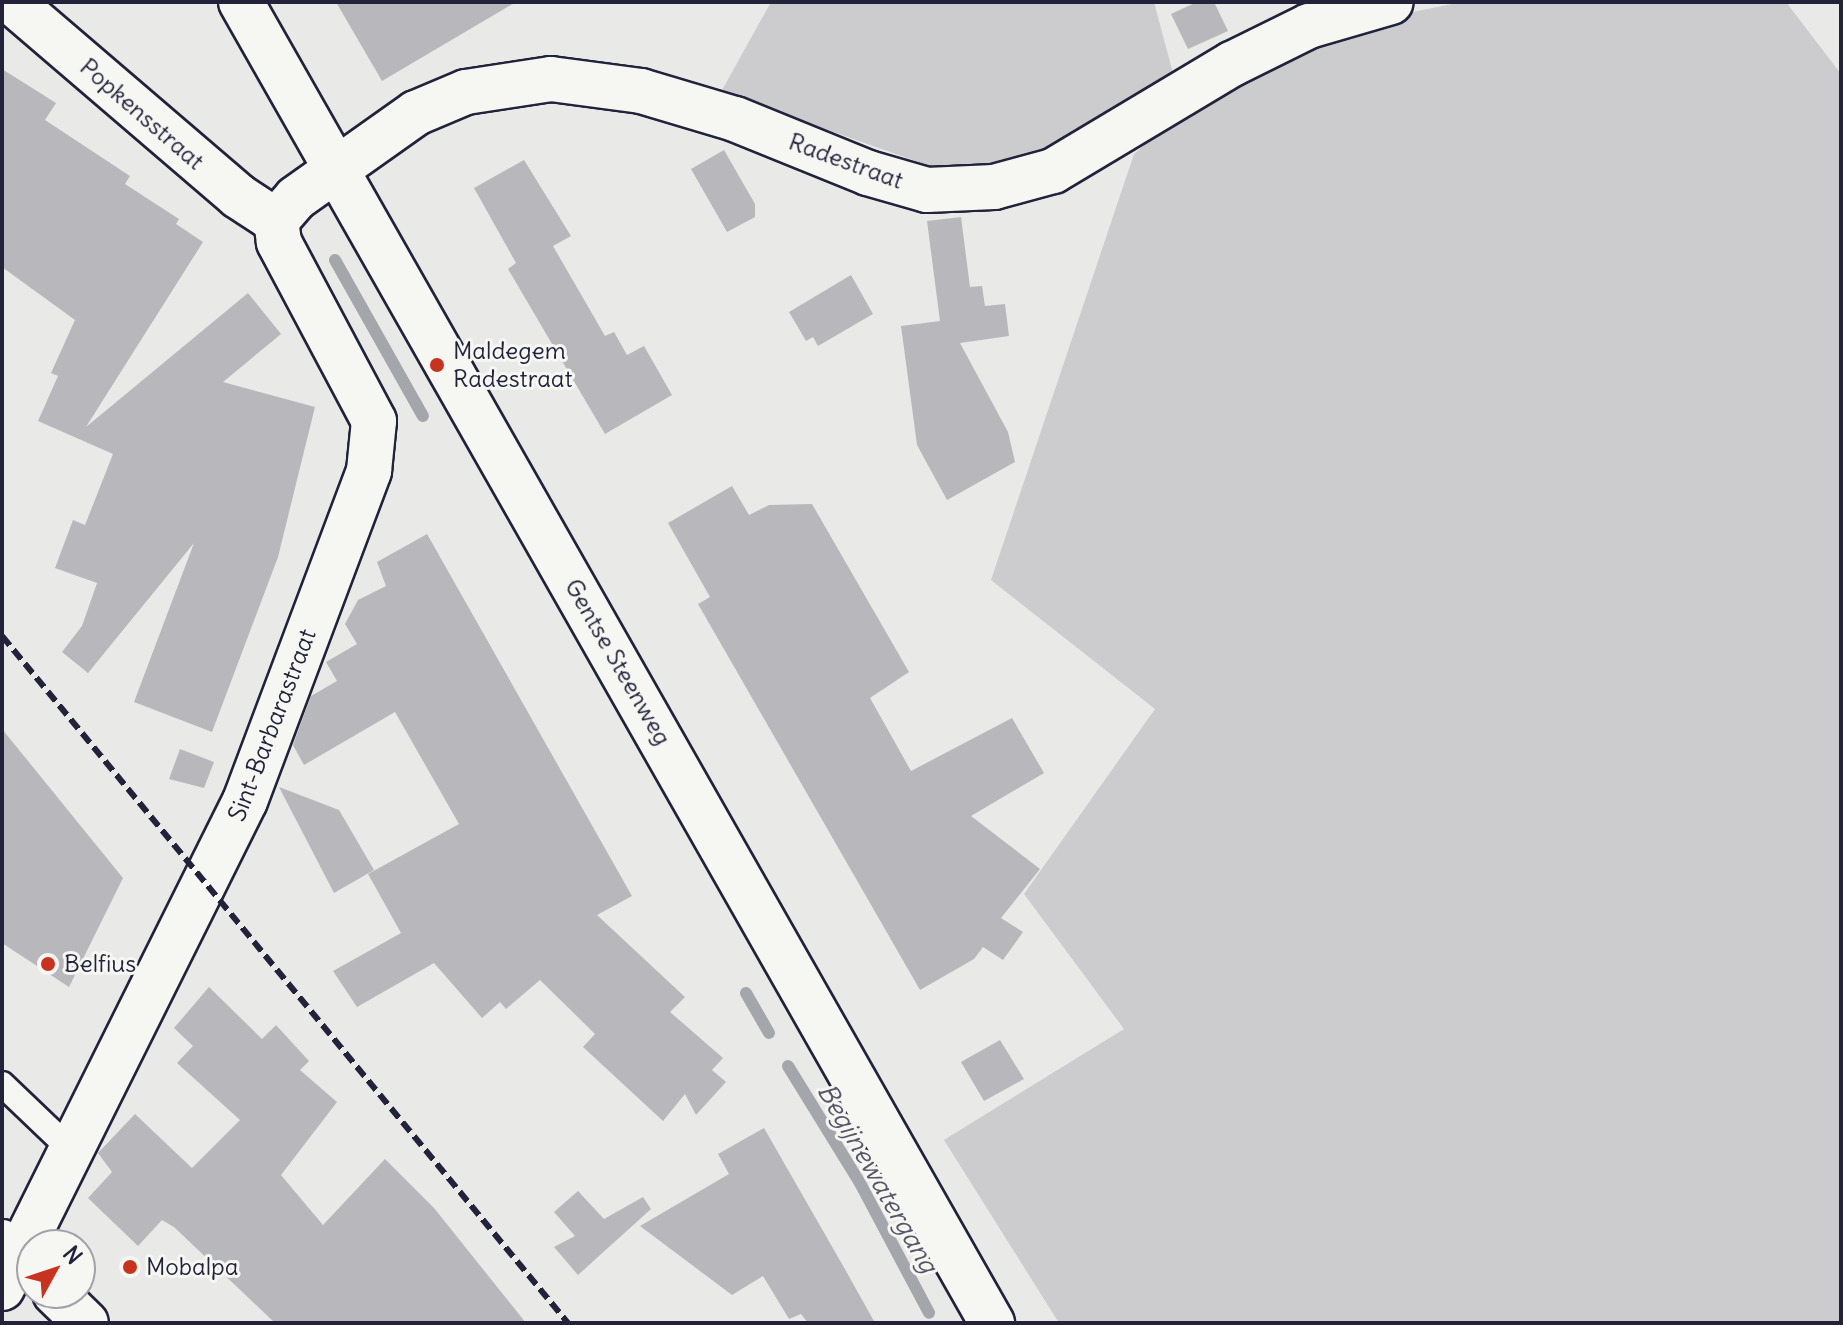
<!DOCTYPE html>
<style>
body{margin:0}
#map{position:relative;width:1843px;height:1325px;overflow:hidden;background:#e9e9e7;font-family:Delius,sans-serif}
div>[style]{position:absolute}
[style*='--x']{left:calc(var(--x)*1px);top:calc(var(--y)*1px);width:calc(var(--w)*1px);rotate:calc(var(--a)*1deg)}
.green>*{inset:0;background:#ccccce}
.stream>*{height:12px;margin:-6px;padding:0 6px;transform-origin:6px;border-radius:6px;background:#a5a5ac}
.building>*{inset:0;background:#b8b8bc}
.roads{filter:drop-shadow(2px 0 #22223b) drop-shadow(-2px 0 #22223b) drop-shadow(0 2px #22223b) drop-shadow(0 -2px #22223b)}
.lane>*{height:24px;margin:-12px;padding:0 12px;transform-origin:12px;border-radius:12px;background:#f6f6f2}
.street>*{height:44px;margin:-22px;padding:0 22px;transform-origin:22px;border-radius:22px;background:#f6f6f2}
.secondary>*{height:44px;margin:-22px;padding:0 22px;transform-origin:22px;border-radius:22px;background:#f6f6f2}
.primary>*{height:44px;margin:-22px;padding:0 22px;transform-origin:22px;border-radius:22px;background:#f6f6f2}
.rail>*{height:6px;margin-top:-3px;transform-origin:0;background:repeating-linear-gradient(90deg,#22223b 0 12px,transparent 0 18px)}
.dots>*{width:22px;height:22px;translate:-50% -50%;box-sizing:border-box;border:4px solid #f6f6f2;border-radius:50%}
span{translate:-50% -50%;white-space:nowrap;text-align:center;line-height:1.15;-webkit-text-stroke:6px #f6f6f2;paint-order:stroke}
.street-label{font-size:24px;color:#22223b}
.poi-label{font-size:24px;color:#22223b}
.left{translate:0 -50%;text-align:left}
.water-label{font-size:26px;color:#565668;font-style:italic}
.frame{position:absolute;inset:0;border:4px solid #22223b;pointer-events:none}
.north{position:absolute;left:16px;top:1229px;width:80px;height:80px;box-sizing:border-box;background:#f6f6f2;border:2px solid #a1a1a9;border-radius:50%;rotate:50deg;font-size:22px;font-weight:700;line-height:32px;text-align:center;color:#22223b}
.north::after{content:'';display:block;margin:auto;width:28px;height:36px;background:#c8321e;clip-path:polygon(50% 0,100% 100%,50% 72%,0 100%)}
</style>
<div id="map">
<div class="green">
<i style="clip-path:polygon(771px 2px,1154px 2px,1174px 77px,1055px 153px,991px 168px,935px 168px,721px 92px)"></i>
<i style="clip-path:polygon(1462px 2px,1786px 2px,1841px 74px,1841px 1323px,1059px 1323px,944px 1140px,1124px 1029px,1024px 894px,1155px 709px,991px 580px,1134px 154px,1190px 105px,1348px 25px)"></i>
</div>
<div class="stream">
<i style="--x:335;--y:260;--w:179;--a:60.6"></i>
<i style="--x:746;--y:993;--w:46;--a:60.1"></i>
<i style="--x:788;--y:1066;--w:137;--a:58.4"></i>
<i style="--x:860;--y:1183;--w:147;--a:62"></i>
</div>
<div class="building">
<i style="clip-path:polygon(336px 2px,516px 2px,382px 81px)"></i>
<i style="clip-path:polygon(1197px 2px,1214px 2px,1228px 31px,1188px 49px,1171px 14px)"></i>
<i style="clip-path:polygon(2px 69px,56px 103px,45px 120px,130px 176px,125px 184px,179px 219px,176px 224px,203px 242px,86px 427px,248px 293px,281px 334px,223px 382px,315px 407px,278px 557px,212px 732px,134px 702px,194px 543px,88px 673px,62px 652px,82px 626px,97px 583px,55px 568px,73px 520px,85px 525px,113px 454px,38px 421px,58px 376px,51px 373px,75px 320px,2px 267px)"></i>
<i style="clip-path:polygon(724px 150px,755px 204px,755px 217px,727px 232px,691px 169px)"></i>
<i style="clip-path:polygon(524px 160px,571px 236px,553px 246px,605px 336px,614px 332px,627px 355px,644px 346px,672px 395px,605px 434px,508px 269px,516px 263px,474px 188px)"></i>
<i style="clip-path:polygon(961px 217px,970px 287px,982px 286px,985px 306px,1005px 304px,1009px 336px,960px 343px,1008px 432px,1015px 462px,947px 500px,917px 445px,901px 326px,940px 321px,927px 221px)"></i>
<i style="clip-path:polygon(851px 275px,873px 314px,818px 346px,813px 337px,806px 341px,789px 312px)"></i>
<i style="clip-path:polygon(732px 486px,749px 515px,769px 505px,812px 504px,909px 672px,870px 698px,911px 771px,1012px 718px,1044px 773px,971px 816px,1040px 869px,1001px 918px,1023px 932px,1003px 960px,983px 947px,974px 959px,920px 990px,698px 604px,710px 597px,668px 523px)"></i>
<i style="clip-path:polygon(427px 534px,632px 896px,597px 915px,685px 997px,670px 1012px,723px 1058px,712px 1070px,726px 1082px,696px 1115px,685px 1094px,663px 1121px,583px 1047px,595px 1034px,540px 980px,506px 1009px,500px 1002px,482px 1018px,434px 963px,357px 1007px,333px 971px,401px 933px,368px 874px,459px 824px,395px 712px,304px 765px,293px 745px,311px 696px,337px 681px,326px 662px,357px 644px,345px 624px,358px 600px,386px 586px,377px 562px)"></i>
<i style="clip-path:polygon(2px 729px,123px 878px,69px 987px,2px 943px)"></i>
<i style="clip-path:polygon(180px 749px,214px 762px,204px 788px,169px 779px)"></i>
<i style="clip-path:polygon(279px 787px,339px 810px,374px 870px,334px 893px)"></i>
<i style="clip-path:polygon(209px 987px,262px 1039px,276px 1025px,309px 1061px,300px 1070px,337px 1102px,281px 1175px,323px 1225px,385px 1159px,434px 1208px,526px 1323px,275px 1323px,174px 1227px,162px 1220px,138px 1246px,88px 1198px,112px 1172px,98px 1153px,135px 1114px,192px 1168px,240px 1120px,177px 1063px,193px 1046px,174px 1028px)"></i>
<i style="clip-path:polygon(1000px 1040px,1024px 1079px,984px 1101px,961px 1062px)"></i>
<i style="clip-path:polygon(764px 1128px,846px 1271px,875px 1323px,808px 1323px,801px 1314px,789px 1319px,763px 1276px,732px 1295px,640px 1226px,729px 1174px,718px 1154px)"></i>
<i style="clip-path:polygon(578px 1191px,604px 1219px,643px 1197px,651px 1209px,578px 1275px,554px 1247px,575px 1236px,554px 1212px)"></i>
</div>
<div class="roads">
<div class="lane">
<i style="--x:2;--y:1084;--w:97;--a:43.7"></i>
</div>
<div class="street">
<i style="--x:12;--y:2;--w:298;--a:40.6"></i>
<i style="--x:238;--y:196;--w:45;--a:33.3"></i>
<i style="--x:276;--y:221;--w:30;--a:-49"></i>
<i style="--x:296;--y:198;--w:147;--a:-35.3"></i>
<i style="--x:416;--y:113;--w:54;--a:-22.8"></i>
<i style="--x:466;--y:92;--w:86;--a:-8.7"></i>
<i style="--x:551;--y:79;--w:91;--a:7.6"></i>
<i style="--x:641;--y:91;--w:98;--a:16.6"></i>
<i style="--x:735;--y:119;--w:144;--a:22.1"></i>
<i style="--x:868;--y:173;--w:61;--a:16.1"></i>
<i style="--x:927;--y:190;--w:67;--a:-2.6"></i>
<i style="--x:994;--y:187;--w:61;--a:-15.2"></i>
<i style="--x:1053;--y:171;--w:209;--a:-30.9"></i>
<i style="--x:1232;--y:64;--w:86;--a:-26.3"></i>
<i style="--x:1309;--y:26;--w:85;--a:-16.3"></i>
<i style="--x:18;--y:1257;--w:509;--a:-63.54"></i>
<i style="--x:245;--y:801;--w:353;--a:-69.4"></i>
<i style="--x:369;--y:471;--w:50;--a:-84.3"></i>
<i style="--x:374;--y:421;--w:203;--a:-118"></i>
<i style="--x:279;--y:242;--w:21;--a:-98"></i>
</div>
<div class="secondary">
<i style="--x:241;--y:2;--w:1520;--a:60.38"></i>
<i style="--x:2;--y:1288;--w:35;--a:-63"></i>
</div>
<div class="primary">
<i style="--x:2;--y:1242;--w:41;--a:43"></i>
<i style="--x:55;--y:1293;--w:43;--a:44.1"></i>
</div>
</div>
<div class="rail">
<i style="--x:2;--y:636;--w:890;--a:50.52"></i>
</div>
<div class="dots">
<i style="left:437px;top:365px;background:#c8321e"></i>
<i style="left:48px;top:964px;background:#c8321e"></i>
<i style="left:130px;top:1267px;background:#c8321e"></i>
</div>
<div class="street-label">
<span style="left:142px;top:114px;rotate:41deg">Popkensstraat</span>
<span style="left:846px;top:161px;rotate:20deg">Radestraat</span>
<span style="left:618px;top:662px;rotate:60deg">Gentse Steenweg</span>
<span style="left:272px;top:725px;rotate:-69deg">Sint-Barbarastraat</span>
</div>
<div class="poi-label">
<span class="left" style="left:453px;top:365px">Maldegem<br>Radestraat</span>
<span class="left" style="left:64px;top:964px">Belfius</span>
<span class="left" style="left:146px;top:1267px">Mobalpa</span>
</div>
<div class="water-label">
<span style="left:878px;top:1178px;rotate:60deg">Begijnewatergang</span>
</div>
<div class="frame"></div>
<div class="north">N</div>
</div>
